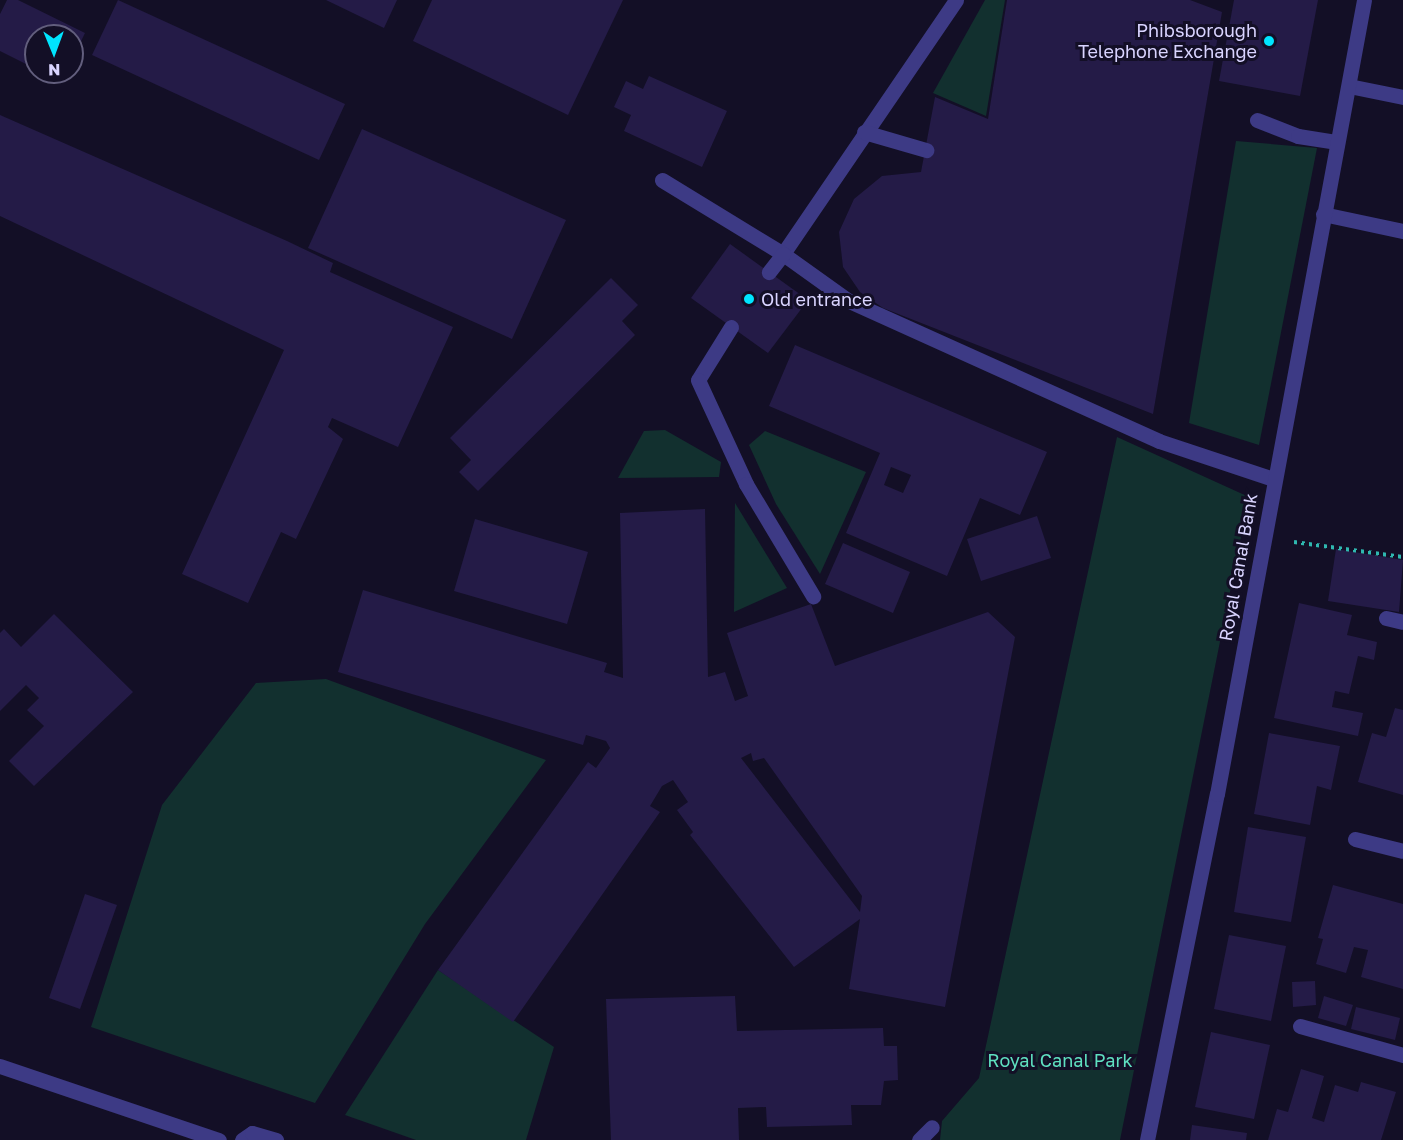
<!DOCTYPE html>
<style>
body{margin:0}
#map{position:relative;width:1403px;height:1140px;overflow:hidden;background:#130f26;font-family:"Golos Text",sans-serif}
div>[style]{position:absolute}
[style*='--x']{left:calc(var(--x)*1px);top:calc(var(--y)*1px);width:calc(var(--w)*1px);rotate:calc(var(--a)*1deg)}
.green>*{inset:0;background:#12302f}
.building>*{inset:0;background:#241b47}
.path>*{height:4px;margin-top:-2px;transform-origin:0;background:repeating-linear-gradient(90deg,#2fb8b0 0 3px,transparent 0 7.5px)}
.service>*{height:15px;margin:-7.5px;padding:0 7.5px;transform-origin:7.5px;border-radius:7.5px;background:#3d3a85}
.minor>*{height:15px;margin:-7.5px;padding:0 7.5px;transform-origin:7.5px;border-radius:7.5px;background:#3d3a85}
.dots>*{width:16px;height:16px;translate:-50% -50%;box-sizing:border-box;border:3px solid #130f26;border-radius:50%}
span{translate:-50% -50%;white-space:nowrap;text-align:center;line-height:1.15;-webkit-text-stroke:6px #130f26;paint-order:stroke}
.poi-label{font-size:18px;color:#d9d4ff}
.right{translate:-100% -50%;text-align:right}
.left{translate:0 -50%;text-align:left}
.street-label{font-size:18px;color:#d9d4ff}
.park-label{font-size:18px;color:#5fe0c0}
.north{position:absolute;left:24px;top:24px;width:60px;height:60px;box-sizing:border-box;background:#130f26;border:2px solid #625e7d;border-radius:50%;rotate:179deg;font-size:16px;font-weight:700;line-height:24px;text-align:center;color:#d9d4ff}
.north::after{content:'';display:block;margin:auto;width:21px;height:27px;background:#00e5ff;clip-path:polygon(50% 0,100% 100%,50% 72%,0 100%)}
</style>
<div id="map">
<div class="green">
<i style="clip-path:polygon(985px 0,1005px 0,986px 116px,933px 93px)"></i>
<i style="clip-path:polygon(1236px 141px,1317px 148px,1259px 445px,1189px 423px)"></i>
<i style="clip-path:polygon(665px 430px,721px 462px,719px 477px,618px 478px,644px 431px)"></i>
<i style="clip-path:polygon(765px 431px,866px 472px,820px 574px,776px 504px,749px 445px)"></i>
<i style="clip-path:polygon(1117px 437px,1249px 497px,1120px 1140px,940px 1140px,942px 1121px,979px 1078px)"></i>
<i style="clip-path:polygon(735px 503px,787px 588px,734px 612px)"></i>
<i style="clip-path:polygon(326px 679px,546px 760px,425px 924px,315px 1103px,91px 1027px,162px 805px,256px 683px)"></i>
<i style="clip-path:polygon(438px 970px,554px 1047px,526px 1140px,416px 1140px,345px 1115px)"></i>
</div>
<div class="building">
<i style="clip-path:polygon(7px 0,18px 0,85px 33px,72px 60px,72px 36px,36px 36px,36px 69px,0 51px,0 14px)"></i>
<i style="clip-path:polygon(118px 0,345px 104px,319px 160px,92px 55px)"></i>
<i style="clip-path:polygon(326px 0,397px 0,384px 28px)"></i>
<i style="clip-path:polygon(432px 0,623px 0,568px 115px,413px 41px)"></i>
<i style="clip-path:polygon(1007px 0,1190px 0,1222px 12px,1153px 414px,883px 308px,860px 292px,843px 267px,839px 232px,854px 199px,882px 176px,921px 172px,935px 97px,988px 119px)"></i>
<i style="clip-path:polygon(1234px 0,1318px 0,1300px 96px,1219px 81px)"></i>
<i style="clip-path:polygon(42px 72px,66px 72px,61px 81px)"></i>
<i style="clip-path:polygon(649px 76px,727px 111px,702px 167px,624px 131px,631px 115px,614px 107px,626px 81px,643px 89px)"></i>
<i style="clip-path:polygon(0 115px,287px 241px,333px 263px,330px 272px,453px 327px,398px 447px,332px 418px,328px 427px,343px 439px,296px 539px,281px 532px,248px 603px,182px 574px,284px 350px,0 216px)"></i>
<i style="clip-path:polygon(362px 129px,566px 220px,512px 339px,308px 248px)"></i>
<i style="clip-path:polygon(730px 244px,808px 300px,768px 353px,691px 298px)"></i>
<i style="clip-path:polygon(611px 278px,638px 305px,622px 321px,635px 335px,478px 491px,459px 472px,471px 460px,450px 438px)"></i>
<i style="clip-path:polygon(evenodd,795px 345px,1047px 452px,1020px 515px,980px 498px,947px 576px,846px 533px,880px 453px,769px 406px,795px 345px,891px 467px,911px 475px,903px 493px,884px 485px,891px 467px)"></i>
<i style="clip-path:polygon(evenodd,705px 509px,708px 677px,725px 672px,735px 701px,748px 696px,727px 633px,811px 604px,835px 666px,988px 612px,1015px 637px,945px 1007px,849px 989px,860px 919px,794px 967px,690px 835px,693px 832px,677px 810px,688px 802px,673px 780px,662px 786px,650px 806px,660px 812px,513px 1022px,438px 970px,588px 762px,596px 768px,610px 748px,606px 741px,586px 735px,583px 745px,338px 672px,363px 590px,607px 663px,604px 672px,623px 678px,620px 513px,705px 509px,751px 753px,753px 761px,764px 758px,862px 896px,860px 912px,741px 758px,751px 753px)"></i>
<i style="clip-path:polygon(1037px 516px,1051px 558px,981px 581px,967px 539px)"></i>
<i style="clip-path:polygon(475px 519px,588px 552px,567px 624px,454px 591px)"></i>
<i style="clip-path:polygon(843px 543px,910px 572px,893px 613px,825px 584px)"></i>
<i style="clip-path:polygon(1336px 549px,1403px 560px,1399px 612px,1328px 601px)"></i>
<i style="clip-path:polygon(1299px 603px,1352px 615px,1347px 635px,1377px 642px,1374px 660px,1358px 656px,1349px 694px,1335px 691px,1332px 707px,1363px 713px,1358px 736px,1274px 718px)"></i>
<i style="clip-path:polygon(54px 614px,133px 692px,34px 786px,9px 761px,44px 726px,27px 710px,39px 698px,26px 685px,0 711px,0 633px,4px 629px,21px 647px)"></i>
<i style="clip-path:polygon(1395px 708px,1403px 710px,1403px 795px,1358px 782px,1372px 733px,1386px 737px)"></i>
<i style="clip-path:polygon(1269px 733px,1340px 746px,1331px 790px,1317px 786px,1310px 825px,1254px 814px)"></i>
<i style="clip-path:polygon(1248px 827px,1306px 837px,1291px 922px,1234px 912px)"></i>
<i style="clip-path:polygon(1333px 885px,1403px 904px,1403px 989px,1361px 977px,1368px 950px,1354px 947px,1346px 973px,1316px 964px,1323px 939px,1318px 938px)"></i>
<i style="clip-path:polygon(85px 894px,117px 905px,80px 1009px,49px 998px)"></i>
<i style="clip-path:polygon(1229px 935px,1286px 946px,1271px 1021px,1214px 1009px)"></i>
<i style="clip-path:polygon(1315px 981px,1316px 1005px,1293px 1007px,1292px 982px)"></i>
<i style="clip-path:polygon(735px 996px,737px 1031px,883px 1028px,884px 1046px,897px 1046px,898px 1080px,884px 1081px,881px 1105px,851px 1105px,852px 1125px,767px 1127px,766px 1107px,738px 1108px,739px 1140px,611px 1140px,606px 999px)"></i>
<i style="clip-path:polygon(1324px 996px,1353px 1005px,1346px 1026px,1318px 1018px)"></i>
<i style="clip-path:polygon(1356px 1007px,1400px 1018px,1395px 1040px,1351px 1029px)"></i>
<i style="clip-path:polygon(1211px 1032px,1270px 1045px,1254px 1119px,1195px 1107px)"></i>
<i style="clip-path:polygon(1301px 1069px,1324px 1076px,1312px 1118px,1324px 1122px,1335px 1085px,1358px 1092px,1361px 1082px,1396px 1092px,1381px 1140px,1268px 1140px,1277px 1109px,1288px 1112px)"></i>
<i style="clip-path:polygon(1192px 1125px,1247px 1133px,1246px 1140px,1190px 1140px)"></i>
</div>
<div class="path">
<i style="--x:1294;--y:542;--w:110;--a:7.8"></i>
</div>
<div class="service">
<i style="--x:956;--y:0;--w:307;--a:124.3"></i>
<i style="--x:783;--y:254;--w:81;--a:35.5"></i>
<i style="--x:849;--y:301;--w:340;--a:24.3"></i>
<i style="--x:1159;--y:441;--w:120;--a:18.4"></i>
<i style="--x:1349;--y:86;--w:55;--a:11.5"></i>
<i style="--x:1257;--y:120;--w:44;--a:21.3"></i>
<i style="--x:1298;--y:136;--w:38;--a:9"></i>
<i style="--x:864;--y:132;--w:65;--a:16.2"></i>
<i style="--x:662;--y:180;--w:142;--a:31.4"></i>
<i style="--x:783;--y:254;--w:23;--a:128"></i>
<i style="--x:731;--y:327;--w:62;--a:121.9"></i>
<i style="--x:698;--y:380;--w:115;--a:65.2"></i>
<i style="--x:746;--y:484;--w:131;--a:59.1"></i>
<i style="--x:1386;--y:618;--w:17;--a:13"></i>
<i style="--x:1300;--y:1026;--w:107;--a:15.7"></i>
<i style="--x:0;--y:1066;--w:231;--a:18.7"></i>
<i style="--x:242;--y:1140;--w:12;--a:-35"></i>
<i style="--x:252;--y:1133;--w:25;--a:16"></i>
<i style="--x:919;--y:1140;--w:18;--a:-45"></i>
</div>
<div class="minor">
<i style="--x:1323;--y:214;--w:82;--a:12"></i>
<i style="--x:1355;--y:839;--w:49;--a:14"></i>
<i style="--x:1147;--y:1140;--w:353;--a:-78.6"></i>
<i style="--x:1217;--y:794;--w:807;--a:-79.51"></i>
</div>
<div class="dots">
<i style="left:1269px;top:41px;background:#00e5ff"></i>
<i style="left:749px;top:299px;background:#00e5ff"></i>
</div>
<div class="poi-label">
<span class="right" style="left:1257px;top:41px">Phibsborough<br>Telephone Exchange</span>
<span class="left" style="left:761px;top:299px">Old entrance</span>
</div>
<div class="street-label">
<span style="left:1238px;top:567px;rotate:-80deg">Royal Canal Bank</span>
</div>
<div class="park-label">
<span style="left:1060px;top:1060px">Royal Canal Park</span>
</div>
<div class="north">N</div>
</div>
